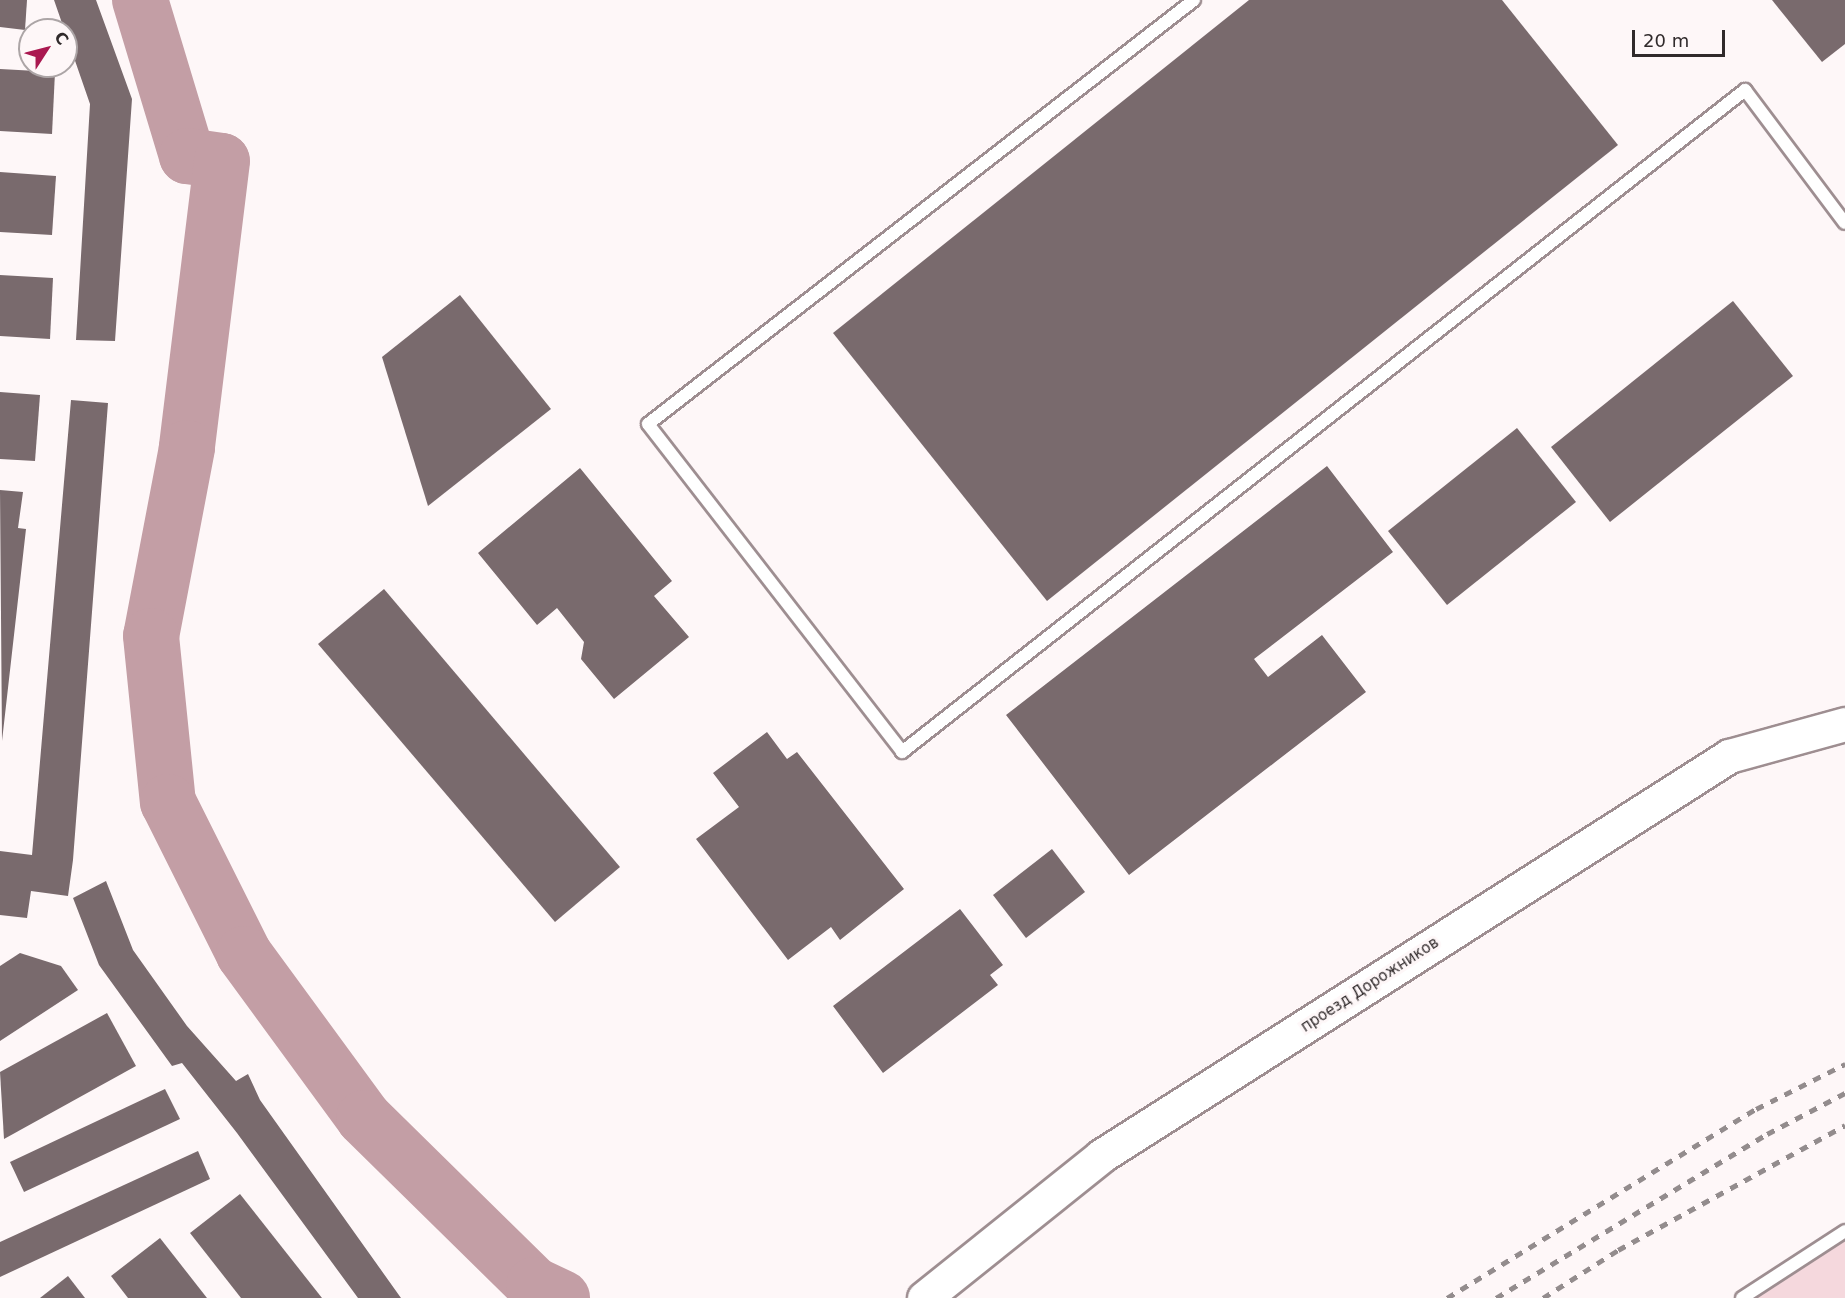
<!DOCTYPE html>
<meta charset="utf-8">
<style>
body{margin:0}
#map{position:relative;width:1845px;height:1298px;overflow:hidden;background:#fef7f8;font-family:"DejaVu Sans",sans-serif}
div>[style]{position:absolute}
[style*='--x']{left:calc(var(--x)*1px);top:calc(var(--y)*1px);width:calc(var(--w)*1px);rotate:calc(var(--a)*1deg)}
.green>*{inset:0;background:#f5d8dd}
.river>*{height:56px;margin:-28px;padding:0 28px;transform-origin:28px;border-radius:28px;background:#c39ea5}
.building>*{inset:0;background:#796a6d}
.roads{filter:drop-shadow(2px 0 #9e8e91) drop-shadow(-2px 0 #9e8e91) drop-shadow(0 2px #9e8e91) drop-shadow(0 -2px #9e8e91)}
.service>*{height:12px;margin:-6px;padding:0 6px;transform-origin:6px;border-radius:6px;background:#fff}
.secondary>*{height:33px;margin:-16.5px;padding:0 16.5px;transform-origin:16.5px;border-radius:16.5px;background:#fff}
.rail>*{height:4.5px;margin-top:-2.25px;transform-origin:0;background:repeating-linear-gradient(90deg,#938c8d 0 8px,transparent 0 16px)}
span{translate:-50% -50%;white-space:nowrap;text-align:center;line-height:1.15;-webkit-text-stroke:6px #fef7f8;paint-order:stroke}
.street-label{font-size:15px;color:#302a2b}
.north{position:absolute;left:18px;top:18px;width:60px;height:60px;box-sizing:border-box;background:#fef7f8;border:2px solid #aca5a6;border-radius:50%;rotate:54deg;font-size:16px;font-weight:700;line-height:24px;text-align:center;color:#302a2b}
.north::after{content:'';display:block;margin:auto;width:21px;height:27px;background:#aa1850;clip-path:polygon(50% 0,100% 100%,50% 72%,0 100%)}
.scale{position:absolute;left:1632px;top:30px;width:93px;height:27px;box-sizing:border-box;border:3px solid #302a2b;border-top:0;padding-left:8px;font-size:18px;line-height:21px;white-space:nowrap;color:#302a2b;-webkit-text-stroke:4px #fef7f8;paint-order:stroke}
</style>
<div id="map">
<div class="green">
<i style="clip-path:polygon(1845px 1223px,1845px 1298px,1745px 1298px)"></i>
</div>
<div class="river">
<i style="--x:140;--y:0;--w:163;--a:73.2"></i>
<i style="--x:187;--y:156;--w:35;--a:8"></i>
<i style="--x:222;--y:161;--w:289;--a:97"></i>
<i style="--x:187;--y:448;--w:191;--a:100.8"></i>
<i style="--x:151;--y:636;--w:167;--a:84.2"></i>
<i style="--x:168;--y:802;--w:170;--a:63.4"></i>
<i style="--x:244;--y:954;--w:203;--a:53.8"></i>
<i style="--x:364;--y:1118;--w:238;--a:44.5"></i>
<i style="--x:534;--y:1285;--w:31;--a:25"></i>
</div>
<div class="building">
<i style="clip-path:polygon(0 0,27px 0,25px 30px,0 27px)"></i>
<i style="clip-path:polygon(54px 0,96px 0,132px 99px,115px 341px,76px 340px,90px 104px)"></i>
<i style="clip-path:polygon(1249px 0,1502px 0,1618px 145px,1047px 601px,833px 333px)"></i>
<i style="clip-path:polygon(1772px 0,1845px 0,1845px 44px,1822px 62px)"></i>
<i style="clip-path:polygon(0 69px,55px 72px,52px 134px,0 131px)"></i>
<i style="clip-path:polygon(0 172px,56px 176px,52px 235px,0 232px)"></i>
<i style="clip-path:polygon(0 275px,53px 278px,50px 339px,0 336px)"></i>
<i style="clip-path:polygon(460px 295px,551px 409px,428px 506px,382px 357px)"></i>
<i style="clip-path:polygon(1733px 301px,1793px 376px,1610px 522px,1551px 447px)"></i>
<i style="clip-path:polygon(0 392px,40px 395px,35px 461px,0 459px)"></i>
<i style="clip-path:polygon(71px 400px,108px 403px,73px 860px,68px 896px,31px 891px,27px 918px,0 915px,0 851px,32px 855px)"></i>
<i style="clip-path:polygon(1517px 428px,1576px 502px,1447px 605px,1388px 531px)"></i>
<i style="clip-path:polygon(1327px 466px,1393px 552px,1254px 659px,1268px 677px,1322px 635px,1366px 692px,1129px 875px,1006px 715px)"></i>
<i style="clip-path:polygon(580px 468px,672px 581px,654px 596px,689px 637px,614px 699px,581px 659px,584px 642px,557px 608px,537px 625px,478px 553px)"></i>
<i style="clip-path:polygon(0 490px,23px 492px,18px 528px,26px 529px,2px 741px)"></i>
<i style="clip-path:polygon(384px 589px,620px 867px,555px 922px,318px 644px)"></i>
<i style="clip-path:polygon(767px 732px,787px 759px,797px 752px,904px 889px,840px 940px,831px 927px,788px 960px,696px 839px,739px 807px,713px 773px)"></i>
<i style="clip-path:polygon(1052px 849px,1085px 892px,1026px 938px,993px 895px)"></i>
<i style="clip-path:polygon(106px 881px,133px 950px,187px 1026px,236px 1081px,248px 1074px,260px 1100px,401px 1298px,358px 1298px,237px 1133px,182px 1063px,172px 1066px,99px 965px,73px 898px)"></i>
<i style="clip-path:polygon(960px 909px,1003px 965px,990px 975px,998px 985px,883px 1073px,833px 1006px)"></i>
<i style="clip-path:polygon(20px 953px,61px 966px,78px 990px,0 1041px,0 966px)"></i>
<i style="clip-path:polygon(107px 1013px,136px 1066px,4px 1139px,0 1072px)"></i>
<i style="clip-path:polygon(165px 1089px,180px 1119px,24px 1192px,10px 1162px)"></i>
<i style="clip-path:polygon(198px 1151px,210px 1179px,0 1277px,0 1242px)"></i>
<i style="clip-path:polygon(240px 1194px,322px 1298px,241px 1298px,190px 1233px)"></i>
<i style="clip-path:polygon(160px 1238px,207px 1298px,128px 1298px,111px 1276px)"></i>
<i style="clip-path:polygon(68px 1276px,85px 1298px,40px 1298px)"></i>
</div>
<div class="roads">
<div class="service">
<i style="--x:1194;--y:0;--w:691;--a:142.17"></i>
<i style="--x:648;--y:424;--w:415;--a:52.2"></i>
<i style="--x:902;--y:752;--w:1072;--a:-38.14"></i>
<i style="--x:1745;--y:90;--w:166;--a:53.1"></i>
<i style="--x:1742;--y:1298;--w:123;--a:-33"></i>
</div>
<div class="secondary">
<i style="--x:924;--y:1298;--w:227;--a:-38.7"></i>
<i style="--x:1101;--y:1156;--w:745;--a:-32.49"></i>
<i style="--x:1729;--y:756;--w:120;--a:-15.4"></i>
</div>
</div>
<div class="rail">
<i style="--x:1447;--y:1298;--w:362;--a:-31.5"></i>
<i style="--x:1756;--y:1109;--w:100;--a:-26.8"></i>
<i style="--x:1496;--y:1298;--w:317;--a:-31.2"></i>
<i style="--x:1767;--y:1134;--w:88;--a:-27.7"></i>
<i style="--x:1543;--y:1298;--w:89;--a:-32.6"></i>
<i style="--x:1618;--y:1250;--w:259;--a:-28.8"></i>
</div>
<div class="street-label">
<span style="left:1370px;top:985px;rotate:-33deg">проезд Дорожников</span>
</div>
<div class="north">С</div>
<div class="scale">20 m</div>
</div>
